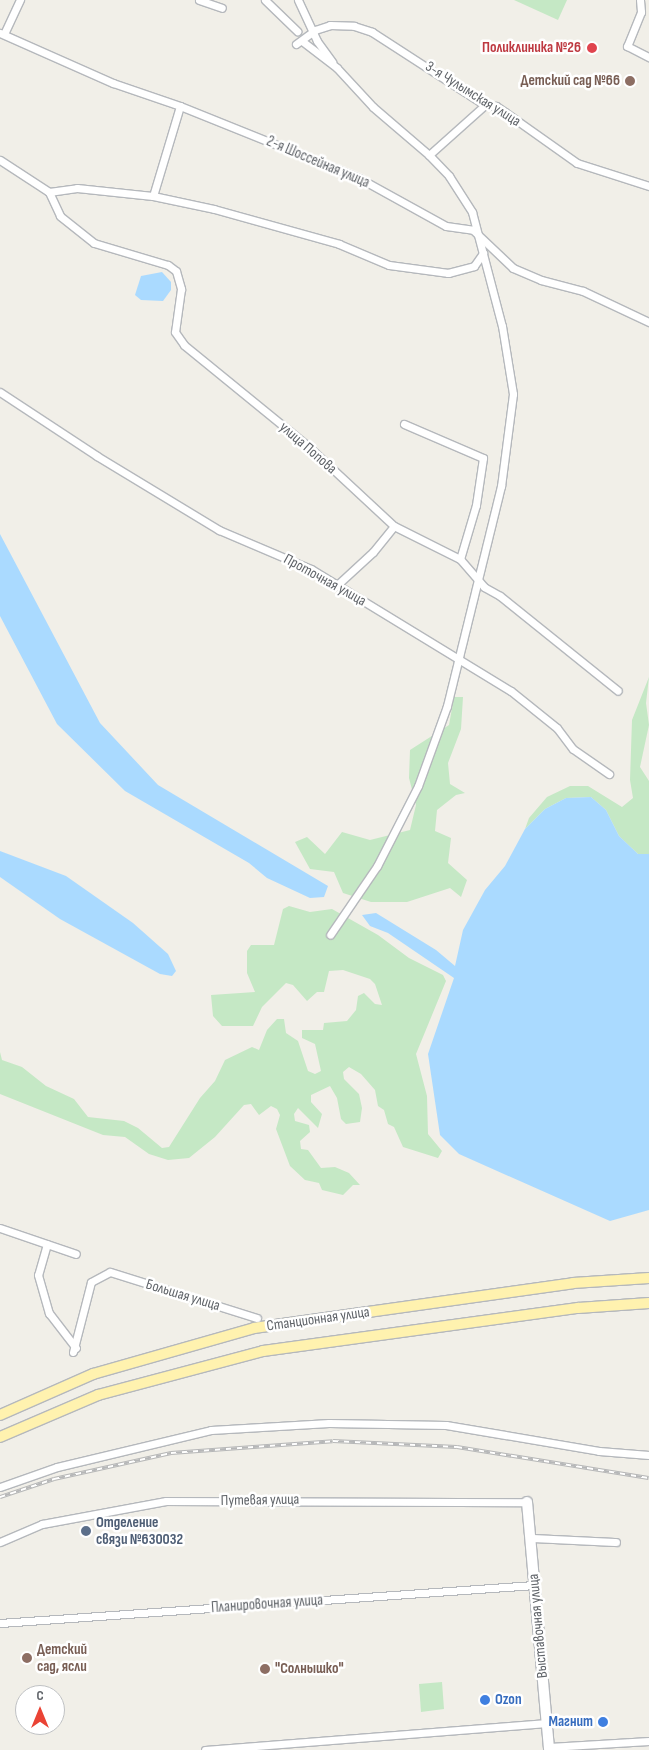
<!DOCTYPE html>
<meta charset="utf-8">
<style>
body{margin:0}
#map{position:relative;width:649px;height:1750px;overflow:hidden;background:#f1efe8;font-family:"Sofia Sans Condensed",sans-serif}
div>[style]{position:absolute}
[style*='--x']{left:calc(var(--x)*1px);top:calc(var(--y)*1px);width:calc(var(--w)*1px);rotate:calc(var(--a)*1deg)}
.green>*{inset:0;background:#c5e8c5}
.water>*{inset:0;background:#aadaff}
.roads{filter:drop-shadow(1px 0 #b5b8bc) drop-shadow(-1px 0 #b5b8bc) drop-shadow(0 1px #b5b8bc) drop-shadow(0 -1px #b5b8bc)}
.street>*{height:7px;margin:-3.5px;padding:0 3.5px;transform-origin:3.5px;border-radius:3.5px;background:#fff}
.secondary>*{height:10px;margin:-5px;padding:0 5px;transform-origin:5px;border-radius:5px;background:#fff}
.primary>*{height:10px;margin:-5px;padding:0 5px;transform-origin:5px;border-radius:5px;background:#fff2af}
.rail>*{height:4px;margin-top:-2px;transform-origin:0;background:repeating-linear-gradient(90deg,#fff 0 5.5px,#b6b7b8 0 11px);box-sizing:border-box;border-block:1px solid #b6b7b8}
.dots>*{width:14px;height:14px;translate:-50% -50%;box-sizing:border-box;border:2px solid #fff;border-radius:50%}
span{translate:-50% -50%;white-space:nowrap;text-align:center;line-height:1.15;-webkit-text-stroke:5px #fff;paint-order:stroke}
.health-label{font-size:15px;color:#be3a42;font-weight:700}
.right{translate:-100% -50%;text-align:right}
.education-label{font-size:15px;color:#785e54;font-weight:700}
.left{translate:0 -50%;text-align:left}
.street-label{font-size:15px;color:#5f6368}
.service-label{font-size:15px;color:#4e5e75;font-weight:700}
.shop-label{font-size:15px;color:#366cbe;font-weight:700}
.north{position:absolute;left:15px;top:1685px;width:50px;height:50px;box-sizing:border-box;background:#fff;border:1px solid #bfc1c3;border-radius:50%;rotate:0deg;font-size:14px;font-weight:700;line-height:20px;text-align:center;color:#5f6368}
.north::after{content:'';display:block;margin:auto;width:18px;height:22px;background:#ea4335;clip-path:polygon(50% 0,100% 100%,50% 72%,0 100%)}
</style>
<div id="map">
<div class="green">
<i style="clip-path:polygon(514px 0,567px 0,558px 20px)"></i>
<i style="clip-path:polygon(649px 677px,646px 703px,649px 725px,640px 767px,649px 781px,649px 854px,638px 854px,619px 836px,606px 810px,591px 797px,566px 798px,545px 809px,525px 829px,529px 818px,547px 797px,570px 786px,588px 786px,622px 807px,633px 798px,630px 780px,632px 720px)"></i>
<i style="clip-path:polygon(454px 697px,463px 697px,461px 729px,448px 763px,450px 784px,465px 793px,456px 795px,437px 810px,435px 831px,451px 838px,448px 863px,467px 880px,461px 897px,450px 888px,407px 902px,371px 902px,343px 893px,334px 872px,310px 869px,295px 842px,307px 837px,325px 854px,342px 832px,370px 840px,410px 830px,416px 805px,409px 778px,410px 750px,449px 725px)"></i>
<i style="clip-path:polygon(289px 906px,310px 912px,332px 909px,378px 935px,409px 958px,443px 975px,446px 981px,416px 1054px,427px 1096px,428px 1134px,442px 1151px,438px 1158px,403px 1147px,394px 1127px,388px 1124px,384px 1110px,378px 1106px,375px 1090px,361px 1074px,349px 1067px,343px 1072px,344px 1079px,359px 1094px,362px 1108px,360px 1122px,346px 1124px,341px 1119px,337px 1098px,330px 1086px,311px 1095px,311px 1102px,322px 1114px,318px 1128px,298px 1108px,294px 1114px,295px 1121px,309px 1125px,310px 1132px,300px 1141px,301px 1149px,308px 1150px,321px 1168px,335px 1167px,349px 1173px,360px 1185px,353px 1185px,343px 1195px,322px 1190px,319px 1183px,305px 1180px,290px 1166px,276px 1129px,280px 1115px,277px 1109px,271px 1106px,259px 1115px,251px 1104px,244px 1105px,215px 1137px,189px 1158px,168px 1160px,149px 1154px,125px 1137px,103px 1135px,0 1094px,0 1052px,2px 1060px,22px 1067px,46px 1086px,74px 1099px,88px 1117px,124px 1121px,138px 1128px,162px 1148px,169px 1147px,200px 1098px,215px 1081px,225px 1060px,252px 1047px,259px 1050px,267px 1030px,277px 1019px,284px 1019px,286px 1033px,298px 1041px,308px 1071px,315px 1074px,321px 1071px,315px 1044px,302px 1038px,302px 1030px,323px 1030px,324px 1023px,347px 1021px,356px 1010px,358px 996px,364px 993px,375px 1004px,382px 1005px,375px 984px,370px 979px,343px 970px,329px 971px,324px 992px,317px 992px,307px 1001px,293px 985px,286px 983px,262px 1007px,253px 1026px,222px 1026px,213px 1016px,211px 995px,255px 992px,247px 973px,247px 951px,251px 945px,274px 945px,283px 909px)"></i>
<i style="clip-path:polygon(442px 1682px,444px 1709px,421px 1712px,419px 1684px)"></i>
</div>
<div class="water">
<i style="clip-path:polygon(162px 272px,171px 282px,171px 290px,163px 301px,141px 300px,135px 295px,141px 276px)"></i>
<i style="clip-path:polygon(0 534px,100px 723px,158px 785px,328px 886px,324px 897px,310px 898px,267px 878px,249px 863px,125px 791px,57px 724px,0 616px)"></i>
<i style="clip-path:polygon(591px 797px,606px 810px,619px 836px,638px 854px,649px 854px,649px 1210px,610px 1221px,459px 1154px,440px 1135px,428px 1054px,454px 978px,388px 933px,370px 926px,362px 915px,376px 913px,436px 950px,455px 966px,463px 930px,485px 890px,505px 866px,525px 829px,545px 809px,566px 798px)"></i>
<i style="clip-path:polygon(0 851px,66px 876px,133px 923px,168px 954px,176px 971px,172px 976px,160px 974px,60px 919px,0 877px)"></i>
</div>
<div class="roads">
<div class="street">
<i style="--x:199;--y:0;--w:24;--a:19"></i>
<i style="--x:265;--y:0;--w:45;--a:44.1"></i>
<i style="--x:298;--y:0;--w:45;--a:65.1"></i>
<i style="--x:317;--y:41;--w:26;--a:54"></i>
<i style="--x:640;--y:0;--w:12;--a:85"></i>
<i style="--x:641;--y:12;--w:37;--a:112"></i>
<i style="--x:627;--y:46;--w:25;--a:27"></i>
<i style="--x:0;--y:33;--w:124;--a:23.9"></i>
<i style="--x:113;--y:83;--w:71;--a:18.9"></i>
<i style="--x:180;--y:106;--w:193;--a:21.9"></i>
<i style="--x:359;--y:178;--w:99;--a:28.9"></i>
<i style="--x:446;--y:226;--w:27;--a:8"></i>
<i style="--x:473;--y:230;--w:55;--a:43.5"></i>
<i style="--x:513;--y:268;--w:30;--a:23"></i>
<i style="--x:541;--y:280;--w:43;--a:14.7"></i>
<i style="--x:583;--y:291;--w:73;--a:25.2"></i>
<i style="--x:4;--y:34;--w:38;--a:-65"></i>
<i style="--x:302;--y:41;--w:44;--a:37.6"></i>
<i style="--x:337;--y:68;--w:53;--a:47.3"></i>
<i style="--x:373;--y:107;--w:74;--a:40.6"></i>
<i style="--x:429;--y:155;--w:29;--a:46"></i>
<i style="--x:449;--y:176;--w:43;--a:57.4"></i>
<i style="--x:472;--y:212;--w:118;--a:75.3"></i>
<i style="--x:502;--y:326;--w:69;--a:80.8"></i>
<i style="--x:513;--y:394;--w:93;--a:97.4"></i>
<i style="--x:501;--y:486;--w:227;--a:103.8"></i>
<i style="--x:447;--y:706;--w:85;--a:109.9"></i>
<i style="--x:418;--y:786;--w:90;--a:117.1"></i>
<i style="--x:377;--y:866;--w:83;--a:124.3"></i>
<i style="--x:296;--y:44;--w:24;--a:-36"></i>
<i style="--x:315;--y:30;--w:16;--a:-18"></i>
<i style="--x:330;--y:25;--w:24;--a:2"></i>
<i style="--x:354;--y:26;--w:19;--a:18"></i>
<i style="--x:372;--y:32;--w:135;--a:32.9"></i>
<i style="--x:485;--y:105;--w:11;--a:5"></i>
<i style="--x:496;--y:106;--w:11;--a:34"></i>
<i style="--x:505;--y:112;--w:88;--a:35.3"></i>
<i style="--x:577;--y:163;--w:76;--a:17.7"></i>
<i style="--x:429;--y:155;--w:75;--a:-41.8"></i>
<i style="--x:0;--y:160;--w:59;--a:33.1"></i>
<i style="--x:49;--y:192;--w:28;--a:-8"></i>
<i style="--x:77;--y:188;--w:76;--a:6"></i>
<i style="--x:153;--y:196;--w:62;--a:12"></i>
<i style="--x:214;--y:209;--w:130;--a:15.6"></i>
<i style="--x:339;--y:244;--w:54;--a:22.8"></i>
<i style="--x:389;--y:265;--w:60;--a:7.7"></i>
<i style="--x:448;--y:273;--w:27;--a:-15"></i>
<i style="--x:474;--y:266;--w:16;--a:-55"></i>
<i style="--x:49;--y:192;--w:26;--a:65"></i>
<i style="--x:60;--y:216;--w:43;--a:38.5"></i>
<i style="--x:94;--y:243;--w:77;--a:16.6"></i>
<i style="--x:168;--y:265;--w:10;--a:37"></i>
<i style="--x:176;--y:271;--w:19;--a:74"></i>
<i style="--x:181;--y:289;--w:43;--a:97.9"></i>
<i style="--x:175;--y:332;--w:16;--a:55"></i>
<i style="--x:184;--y:345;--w:161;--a:39.2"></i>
<i style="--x:309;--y:447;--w:116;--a:42.9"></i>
<i style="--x:394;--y:526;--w:74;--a:26.6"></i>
<i style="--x:460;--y:559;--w:37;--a:49"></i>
<i style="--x:484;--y:587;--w:18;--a:29"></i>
<i style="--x:500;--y:596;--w:151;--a:38.8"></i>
<i style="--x:153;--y:196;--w:94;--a:-73.3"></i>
<i style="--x:0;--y:392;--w:116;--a:33.4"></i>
<i style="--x:97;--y:456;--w:143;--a:31.2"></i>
<i style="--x:219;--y:530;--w:100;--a:23"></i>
<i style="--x:311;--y:569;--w:234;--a:31.4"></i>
<i style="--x:511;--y:691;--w:59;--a:38.8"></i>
<i style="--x:557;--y:728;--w:26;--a:53"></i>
<i style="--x:573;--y:749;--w:44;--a:34.8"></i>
<i style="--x:404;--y:424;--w:86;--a:23.3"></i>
<i style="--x:483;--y:458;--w:48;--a:98.5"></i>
<i style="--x:476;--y:505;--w:56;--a:106.5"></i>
<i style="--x:336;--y:586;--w:50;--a:-42.6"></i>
<i style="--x:373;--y:552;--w:33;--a:-51"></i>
<i style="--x:0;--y:1228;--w:80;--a:18.9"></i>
<i style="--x:47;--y:1244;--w:32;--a:106"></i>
<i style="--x:38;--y:1275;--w:40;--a:74"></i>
<i style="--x:49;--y:1313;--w:44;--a:52.4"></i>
<i style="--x:73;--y:1352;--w:72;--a:-75.6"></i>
<i style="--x:91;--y:1282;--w:21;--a:-28"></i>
<i style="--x:110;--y:1272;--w:154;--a:17.4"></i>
<i style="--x:0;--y:1487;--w:60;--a:-19.3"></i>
<i style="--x:57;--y:1467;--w:158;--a:-13.5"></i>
<i style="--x:211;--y:1430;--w:118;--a:-3.4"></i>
<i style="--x:329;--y:1423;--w:117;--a:1"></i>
<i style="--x:446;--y:1425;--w:155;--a:9.6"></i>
<i style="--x:599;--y:1451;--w:50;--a:4.6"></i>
<i style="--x:531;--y:1538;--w:85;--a:2.7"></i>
<i style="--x:0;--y:1542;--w:46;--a:-23.2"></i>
<i style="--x:42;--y:1524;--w:126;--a:-10.5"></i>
<i style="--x:166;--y:1501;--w:361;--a:0.2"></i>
<i style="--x:0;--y:1623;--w:535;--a:-4.07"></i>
<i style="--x:549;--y:1747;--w:100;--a:-3.4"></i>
<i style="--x:205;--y:1750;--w:343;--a:-4.5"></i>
</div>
<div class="secondary">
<i style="--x:527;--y:1502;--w:249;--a:84.9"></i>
</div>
<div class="primary">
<i style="--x:0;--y:1415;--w:102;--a:-23.8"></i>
<i style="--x:93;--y:1374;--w:167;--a:-15.9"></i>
<i style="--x:254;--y:1328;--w:322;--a:-8"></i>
<i style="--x:573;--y:1283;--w:76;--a:-3.8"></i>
<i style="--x:0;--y:1437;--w:107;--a:-23.2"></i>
<i style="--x:98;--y:1395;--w:171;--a:-14.9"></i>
<i style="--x:263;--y:1351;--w:318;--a:-7.8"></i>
<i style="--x:578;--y:1308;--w:71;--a:-4"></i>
</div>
</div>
<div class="rail">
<i style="--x:0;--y:1497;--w:57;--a:-18.4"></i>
<i style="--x:54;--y:1479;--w:120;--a:-12.5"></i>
<i style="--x:171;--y:1453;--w:162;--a:-4.2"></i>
<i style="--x:333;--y:1441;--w:124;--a:2.8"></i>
<i style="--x:457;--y:1447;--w:194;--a:9.2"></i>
</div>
<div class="dots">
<i style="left:592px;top:48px;background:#e0444e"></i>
<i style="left:630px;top:81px;background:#8d6e63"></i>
<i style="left:86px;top:1531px;background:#5c6f8a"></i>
<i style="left:27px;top:1658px;background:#8d6e63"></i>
<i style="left:265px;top:1669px;background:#8d6e63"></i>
<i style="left:485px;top:1700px;background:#3f7fe0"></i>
<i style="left:603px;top:1722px;background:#3f7fe0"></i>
</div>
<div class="health-label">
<span class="right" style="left:581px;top:48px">Поликлиника №26</span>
</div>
<div class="education-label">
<span class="right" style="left:620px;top:81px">Детский сад №66</span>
<span class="left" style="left:37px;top:1658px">Детский<br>сад, ясли</span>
<span class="left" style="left:275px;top:1669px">"Солнышко"</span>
</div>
<div class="street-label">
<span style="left:473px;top:94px;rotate:32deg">3-я Чулымская улица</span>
<span style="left:318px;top:162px;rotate:23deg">2-я Шоссейная улица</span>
<span style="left:308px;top:448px;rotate:41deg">улица Попова</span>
<span style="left:325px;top:580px;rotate:29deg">Проточная улица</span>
<span style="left:183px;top:1295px;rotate:17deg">Большая улица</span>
<span style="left:318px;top:1319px;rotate:-8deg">Станционная улица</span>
<span style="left:260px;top:1500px;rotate:-1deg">Путевая улица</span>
<span style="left:267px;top:1604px;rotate:-4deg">Планировочная улица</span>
<span style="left:538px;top:1626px;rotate:-95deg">Выставочная улица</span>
</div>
<div class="service-label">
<span class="left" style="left:96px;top:1531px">Отделение<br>связи №630032</span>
</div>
<div class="shop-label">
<span class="left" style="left:495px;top:1700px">Ozon</span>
<span class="right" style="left:593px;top:1722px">Магнит</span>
</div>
<div class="north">С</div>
</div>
